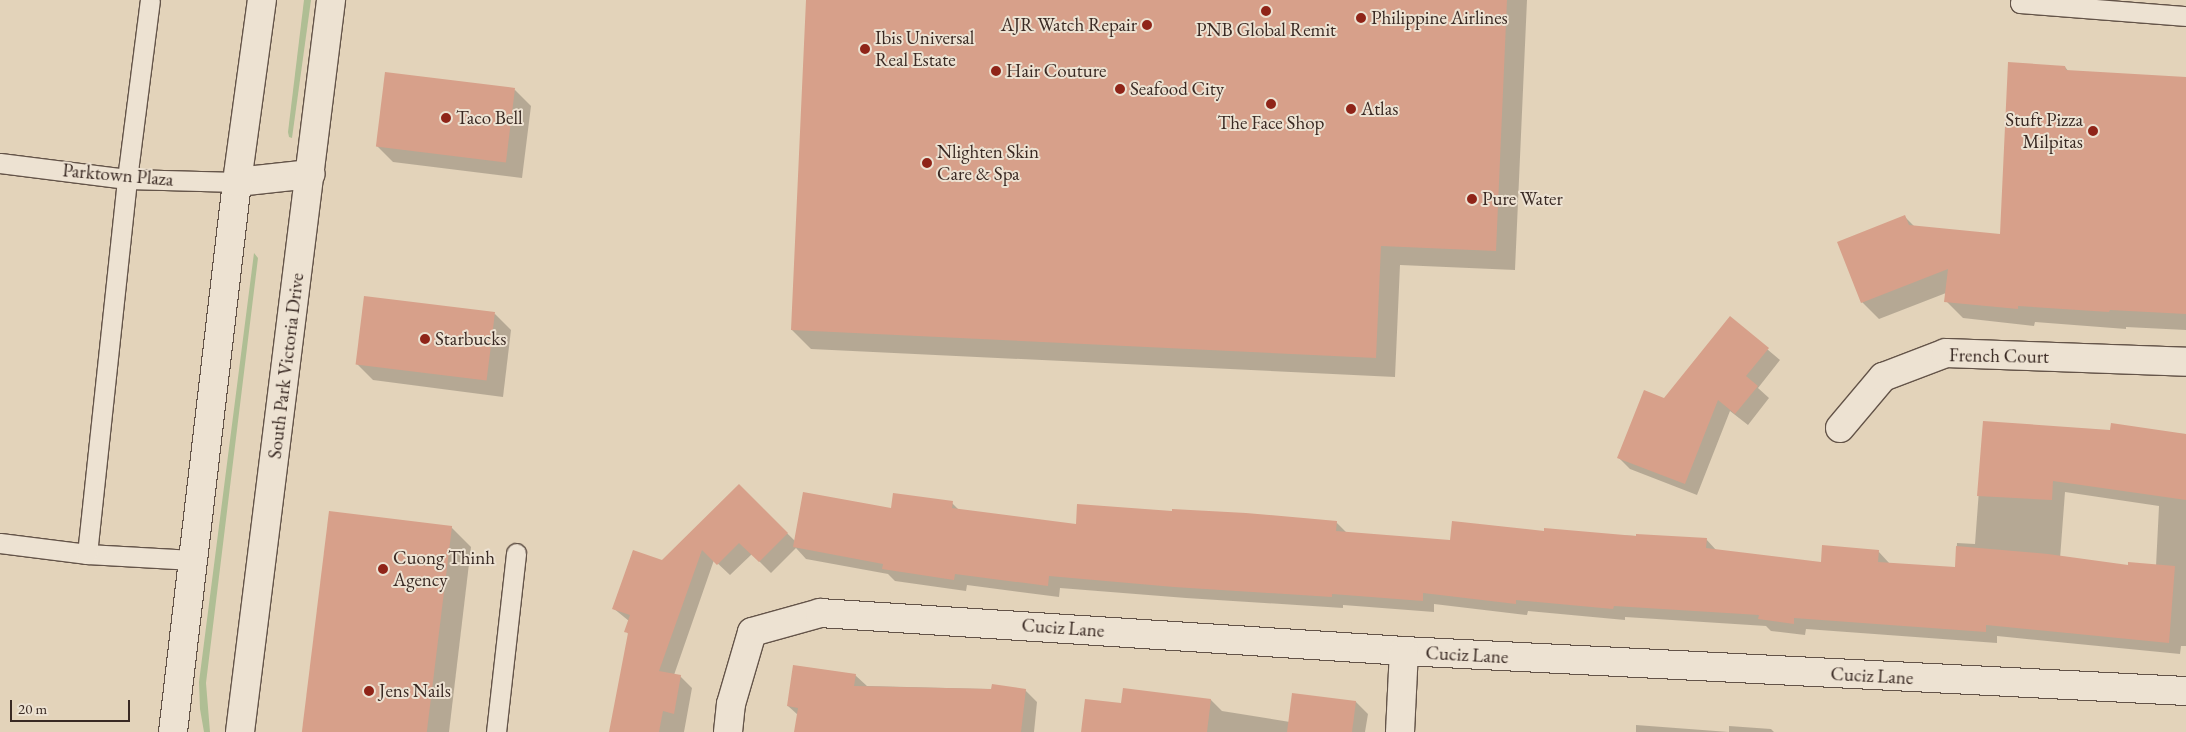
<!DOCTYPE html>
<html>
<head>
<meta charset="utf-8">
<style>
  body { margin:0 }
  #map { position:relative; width:2186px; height:732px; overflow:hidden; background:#e3d3ba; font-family:"EB Garamond",serif }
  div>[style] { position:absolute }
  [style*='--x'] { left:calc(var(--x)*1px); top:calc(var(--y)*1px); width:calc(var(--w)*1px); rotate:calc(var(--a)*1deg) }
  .green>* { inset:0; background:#afbe94 }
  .shadow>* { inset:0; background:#0003 }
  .building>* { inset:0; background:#d7a08a; transform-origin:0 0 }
  .roads { filter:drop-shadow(1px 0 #645449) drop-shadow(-1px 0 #645449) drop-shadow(0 1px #645449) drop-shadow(0 -1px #645449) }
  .lane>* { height:19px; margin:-9.5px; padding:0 9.5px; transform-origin:9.5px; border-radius:9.5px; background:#ede2d2 }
  .street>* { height:28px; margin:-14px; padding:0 14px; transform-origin:14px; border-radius:14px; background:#ede2d2 }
  .secondary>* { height:28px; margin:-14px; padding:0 14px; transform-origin:14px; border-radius:14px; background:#ede2d2 }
  .dots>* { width:14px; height:14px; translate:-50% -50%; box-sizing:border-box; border:2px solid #ede2d2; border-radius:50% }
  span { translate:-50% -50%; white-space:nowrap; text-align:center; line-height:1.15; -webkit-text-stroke:4px #ede2d2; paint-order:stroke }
  .poi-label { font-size:19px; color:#392923 }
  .left { translate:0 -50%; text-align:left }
  .right { translate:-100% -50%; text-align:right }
  .street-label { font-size:19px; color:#392923 }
  .scale { position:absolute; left:10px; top:700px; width:120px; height:22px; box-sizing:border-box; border:2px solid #392923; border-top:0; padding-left:6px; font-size:15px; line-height:18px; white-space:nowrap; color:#392923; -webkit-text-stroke:4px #ede2d2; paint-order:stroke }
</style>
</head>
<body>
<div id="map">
  <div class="green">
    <div style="clip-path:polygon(304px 0,311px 0,292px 138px,289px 137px,288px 132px)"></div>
    <div style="clip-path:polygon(254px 253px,258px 258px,206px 683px,210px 732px,204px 732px,200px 709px,199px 682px)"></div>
  </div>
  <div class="shadow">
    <div style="clip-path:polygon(807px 0,1527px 0,1515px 270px,1400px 265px,1395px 377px,811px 349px,792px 330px)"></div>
    <div style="clip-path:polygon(2065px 67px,2069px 72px,2186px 78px,2186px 330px,2126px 327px,2126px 329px,2035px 322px,2034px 326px,1963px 318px,1946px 301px,1946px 293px,1879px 319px,1862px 302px,1905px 217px,1915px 227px,2001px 235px)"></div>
    <div style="clip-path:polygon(515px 90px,531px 106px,522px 178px,393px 162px,377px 146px)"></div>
    <div style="clip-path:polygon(495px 314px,511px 330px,503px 397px,373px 380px,357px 364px)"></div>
    <div style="clip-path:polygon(1730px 318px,1780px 360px,1758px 388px,1769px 398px,1748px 425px,1730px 411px,1697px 495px,1630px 469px,1619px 458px)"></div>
    <div style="clip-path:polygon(evenodd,1984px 422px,2111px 432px,2186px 434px,2186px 646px,2181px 646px,2180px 654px,1997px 636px,1997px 643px,1806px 629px,1805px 635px,1771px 631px,1766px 626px,1625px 617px,1625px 620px,1528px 611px,1527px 615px,1434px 604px,1434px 612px,1343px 605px,1343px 608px,1186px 598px,1060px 588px,1059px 597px,967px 585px,966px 591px,895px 581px,888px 574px,806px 559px,796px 548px,771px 573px,752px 554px,730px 575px,714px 560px,674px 675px,680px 676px,692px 688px,684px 732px,611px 732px,629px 635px,626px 631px,629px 621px,613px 608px,739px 486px,796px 542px,892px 509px,952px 503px,959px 510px,1077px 525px,1336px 522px,1348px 534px,1451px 542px,1545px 532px,1706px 539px,1717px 551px,1822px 563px,1878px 551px,1890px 564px,1956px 568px,1957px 543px,1975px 544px,1984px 422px,2065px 492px,2159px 506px,2156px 566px,2129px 567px,2060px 559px,2065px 492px)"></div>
    <div style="clip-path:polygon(451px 527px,471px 547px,449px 732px,304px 732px)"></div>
    <div style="clip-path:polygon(855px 675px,867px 686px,1025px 690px,1037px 702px,1034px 732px,795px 732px,798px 715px,788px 706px)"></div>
    <div style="clip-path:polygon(1124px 689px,1211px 700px,1222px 711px,1290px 722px,1356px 702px,1368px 714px,1365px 732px,1082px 732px,1122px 705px)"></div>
    <div style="clip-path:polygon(1636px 725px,1729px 732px,1729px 726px,1771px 729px,1774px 732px,1636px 732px)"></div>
  </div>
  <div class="building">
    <div style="clip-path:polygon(806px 0,1507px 0,1496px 251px,1381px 246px,1376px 358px,791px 330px)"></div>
    <div style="clip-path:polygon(2008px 62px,2065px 66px,2066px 70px,2186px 77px,2186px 314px,2110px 310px,2109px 312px,2018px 306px,2018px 309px,1944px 302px,1948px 269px,1861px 303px,1837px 242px,1905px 215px,1909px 225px,2000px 234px)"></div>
    <div style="left:385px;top:72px;width:131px;height:75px;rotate:7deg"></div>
    <div style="left:364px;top:296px;width:132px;height:69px;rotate:7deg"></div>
    <div style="clip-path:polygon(1730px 316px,1769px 348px,1746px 376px,1758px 386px,1735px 414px,1718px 400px,1685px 484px,1617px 458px,1644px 390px,1664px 398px)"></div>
    <div style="clip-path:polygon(1983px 421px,2110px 430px,2111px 423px,2186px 434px,2186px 500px,2053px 481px,2052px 500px,1977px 496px)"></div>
    <div style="clip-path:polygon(739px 484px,788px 533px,759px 562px,739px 543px,717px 565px,702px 550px,659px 671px,681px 675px,674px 714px,663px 711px,659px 732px,609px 732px,628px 633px,624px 632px,630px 615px,612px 609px,633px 550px,662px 560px)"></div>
    <div style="clip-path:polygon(803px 492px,891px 508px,893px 493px,953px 501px,952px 508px,1076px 524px,1077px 504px,1172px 511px,1172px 509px,1246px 513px,1337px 521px,1336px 531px,1450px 540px,1452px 521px,1544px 531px,1544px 528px,1636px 536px,1636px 534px,1707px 538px,1706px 548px,1821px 562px,1822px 545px,1879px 550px,1878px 562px,1955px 567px,1956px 546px,2048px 554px,2128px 565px,2128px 562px,2175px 566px,2169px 643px,1986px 625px,1986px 632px,1794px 618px,1794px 624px,1758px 619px,1759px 615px,1614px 606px,1613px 609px,1516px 600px,1516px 604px,1423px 593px,1423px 601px,1332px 594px,1332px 597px,1174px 587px,1049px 576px,1048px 586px,955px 574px,954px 580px,882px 569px,883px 564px,793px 547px)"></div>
    <div style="left:329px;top:511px;width:124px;height:223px;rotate:7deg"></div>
    <div style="clip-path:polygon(793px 665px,856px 674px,854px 686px,991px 689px,992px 684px,1026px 689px,1021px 732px,794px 732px,798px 708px,787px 706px)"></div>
    <div style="clip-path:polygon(1123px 688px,1211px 699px,1207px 732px,1081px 732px,1085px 699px,1121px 703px)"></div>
    <div style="clip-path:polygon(1292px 693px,1356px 701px,1352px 732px,1287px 732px)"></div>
  </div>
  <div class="roads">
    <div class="lane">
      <div style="--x:2021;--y:0;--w:3;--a:108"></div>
      <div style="--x:2020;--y:3;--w:167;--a:4.5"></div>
      <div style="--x:0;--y:163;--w:128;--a:7.2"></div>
      <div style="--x:127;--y:179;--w:110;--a:1.6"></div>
      <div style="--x:0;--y:543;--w:88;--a:7.2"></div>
      <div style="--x:87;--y:554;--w:106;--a:3.2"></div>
      <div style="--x:87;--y:554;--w:377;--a:-83.9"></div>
      <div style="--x:127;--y:179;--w:180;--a:-82.7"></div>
      <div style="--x:496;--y:732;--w:180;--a:-83.6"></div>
    </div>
    <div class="street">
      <div style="--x:1840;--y:428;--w:67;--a:-49.9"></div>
      <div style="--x:1883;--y:377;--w:67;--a:-20.9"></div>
      <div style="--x:1946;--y:353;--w:240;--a:2.1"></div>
      <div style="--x:728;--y:732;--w:28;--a:-84"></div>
      <div style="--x:731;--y:704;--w:75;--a:-73.7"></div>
      <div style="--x:752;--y:632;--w:71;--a:-15.6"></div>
      <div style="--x:820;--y:613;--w:585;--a:3.72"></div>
      <div style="--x:1404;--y:651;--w:783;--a:2.93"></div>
      <div style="--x:1400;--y:732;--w:81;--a:-87.2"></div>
    </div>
    <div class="secondary">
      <div style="--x:237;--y:182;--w:74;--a:-6.2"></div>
      <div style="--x:173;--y:732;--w:554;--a:-83.36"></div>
      <div style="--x:237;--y:182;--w:184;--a:-82.2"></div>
      <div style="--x:240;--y:732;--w:738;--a:-82.91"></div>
    </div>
  </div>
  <div class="dots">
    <div style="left:1266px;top:11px;background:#8f2418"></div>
    <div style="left:1361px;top:18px;background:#8f2418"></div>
    <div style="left:1147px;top:25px;background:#8f2418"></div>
    <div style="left:865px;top:49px;background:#8f2418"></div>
    <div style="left:996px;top:71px;background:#8f2418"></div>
    <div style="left:1120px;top:89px;background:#8f2418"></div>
    <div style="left:1271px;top:104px;background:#8f2418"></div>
    <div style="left:1351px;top:109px;background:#8f2418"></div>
    <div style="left:446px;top:118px;background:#8f2418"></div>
    <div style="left:2093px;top:131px;background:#8f2418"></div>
    <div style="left:927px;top:163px;background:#8f2418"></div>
    <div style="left:1472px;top:199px;background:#8f2418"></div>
    <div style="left:425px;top:339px;background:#8f2418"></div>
    <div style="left:383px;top:569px;background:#8f2418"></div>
    <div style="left:369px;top:691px;background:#8f2418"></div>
  </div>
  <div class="poi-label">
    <span class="left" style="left:1371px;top:18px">Philippine Airlines</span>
    <span class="right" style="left:1137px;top:25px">AJR Watch Repair</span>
    <span style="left:1266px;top:30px">PNB Global Remit</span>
    <span class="left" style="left:875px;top:49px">Ibis Universal<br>Real Estate</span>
    <span class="left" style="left:1006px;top:71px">Hair Couture</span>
    <span class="left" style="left:1130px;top:89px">Seafood City</span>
    <span class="left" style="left:1361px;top:109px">Atlas</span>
    <span class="left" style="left:456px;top:118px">Taco Bell</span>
    <span class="right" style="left:2083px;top:131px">Stuft Pizza<br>Milpitas</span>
    <span style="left:1271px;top:123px">The Face Shop</span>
    <span class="left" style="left:937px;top:163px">Nlighten Skin<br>Care &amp; Spa</span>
    <span class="left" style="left:1482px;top:199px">Pure Water</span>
    <span class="left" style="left:435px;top:339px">Starbucks</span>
    <span class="left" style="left:393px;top:569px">Cuong Thinh<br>Agency</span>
    <span class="left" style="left:379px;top:691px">Jens Nails</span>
  </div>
  <div class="street-label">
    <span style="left:118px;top:175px;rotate:5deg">Parktown Plaza</span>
    <span style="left:1999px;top:356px;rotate:1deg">French Court</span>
    <span style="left:286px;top:366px;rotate:-83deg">South Park Victoria Drive</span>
    <span style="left:1063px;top:628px;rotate:4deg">Cuciz Lane</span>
    <span style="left:1467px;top:655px;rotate:3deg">Cuciz Lane</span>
    <span style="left:1872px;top:676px;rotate:3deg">Cuciz Lane</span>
  </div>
  <div class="scale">20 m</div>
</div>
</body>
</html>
